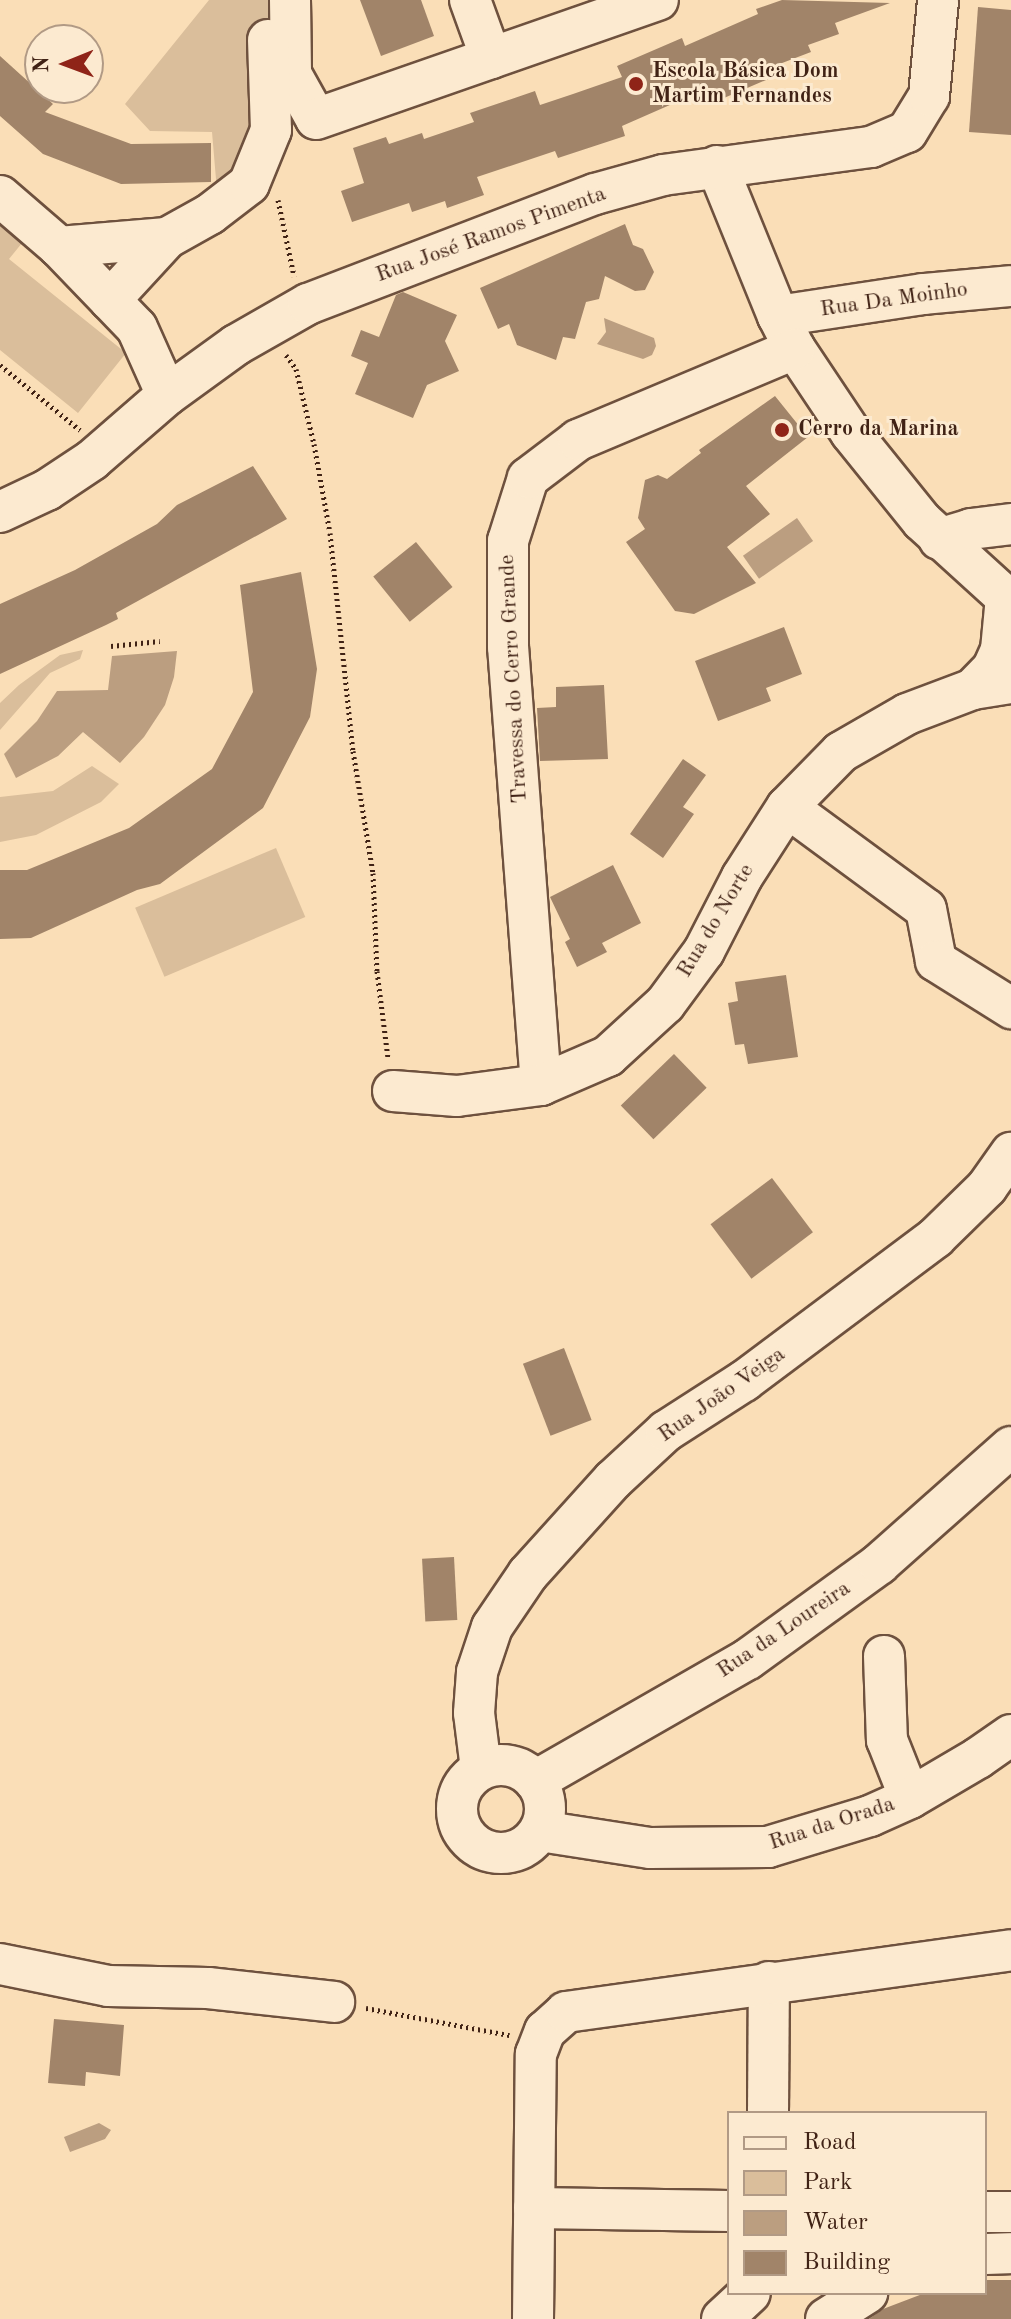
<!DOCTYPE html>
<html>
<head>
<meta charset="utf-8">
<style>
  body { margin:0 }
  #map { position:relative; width:1011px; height:2319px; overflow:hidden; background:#fadeb7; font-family:"Old Standard TT",serif }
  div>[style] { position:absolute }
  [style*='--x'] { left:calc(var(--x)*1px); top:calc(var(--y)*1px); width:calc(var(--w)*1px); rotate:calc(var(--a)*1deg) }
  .green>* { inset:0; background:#dabe9b; transform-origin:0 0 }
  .water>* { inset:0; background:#bb9e80; transform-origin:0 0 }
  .building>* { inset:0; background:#a18469; transform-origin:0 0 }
  .path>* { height:5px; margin-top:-2.5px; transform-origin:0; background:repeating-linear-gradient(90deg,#402215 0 2px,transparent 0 6px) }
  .roads { filter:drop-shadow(2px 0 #6e513e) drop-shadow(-2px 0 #6e513e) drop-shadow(0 2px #6e513e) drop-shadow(0 -2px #6e513e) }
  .minor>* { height:40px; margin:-20px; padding:0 20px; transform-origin:20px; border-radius:20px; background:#fcead0 }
  .minor>.ring { margin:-20px; padding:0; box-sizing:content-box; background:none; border:40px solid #fcead0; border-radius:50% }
  .dots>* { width:22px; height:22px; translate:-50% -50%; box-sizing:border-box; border:4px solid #fcead0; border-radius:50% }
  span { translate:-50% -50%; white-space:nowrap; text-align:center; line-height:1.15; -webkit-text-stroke:6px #fcead0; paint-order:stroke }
  .poi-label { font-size:22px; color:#402215; font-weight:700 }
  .left { translate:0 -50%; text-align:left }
  .street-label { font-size:22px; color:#402215 }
  .legend { position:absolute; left:727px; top:2111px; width:260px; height:184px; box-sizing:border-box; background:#fcead0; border:2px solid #b19a85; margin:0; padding:10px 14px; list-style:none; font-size:24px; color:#402215 }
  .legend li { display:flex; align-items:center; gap:16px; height:40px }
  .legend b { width:40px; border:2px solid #b19a85 }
  .north { position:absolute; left:24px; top:24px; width:80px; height:80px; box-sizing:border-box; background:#fcead0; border:2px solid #b19a85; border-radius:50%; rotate:269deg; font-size:22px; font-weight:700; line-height:32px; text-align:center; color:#402215 }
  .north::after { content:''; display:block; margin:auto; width:28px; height:36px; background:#8f2418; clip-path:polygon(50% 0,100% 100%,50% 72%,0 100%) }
</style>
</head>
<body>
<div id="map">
  <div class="green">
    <div style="clip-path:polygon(209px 0,281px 0,280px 111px,264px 200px,217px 191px,212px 132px,150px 131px,125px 104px)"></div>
    <div style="clip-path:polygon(0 225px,22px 243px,9px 259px,126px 353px,78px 413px,0 350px)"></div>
    <div style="clip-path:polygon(83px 650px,80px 659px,50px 673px,0 730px,0 703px,19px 685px,60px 655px)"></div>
    <div style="clip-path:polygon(92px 766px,119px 784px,101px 802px,36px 835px,0 842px,0 797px,53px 791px)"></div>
    <div style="left:276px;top:848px;width:75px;height:153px;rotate:67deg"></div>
  </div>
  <div class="water">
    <div style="clip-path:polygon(604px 318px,654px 338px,656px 346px,652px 355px,643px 359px,597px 344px,606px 332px)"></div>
    <div style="left:797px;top:518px;width:28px;height:66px;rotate:55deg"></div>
    <div style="clip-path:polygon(177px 651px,174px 677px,165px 705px,144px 737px,120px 763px,83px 732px,58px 756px,16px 778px,4px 754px,37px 721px,57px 691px,108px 690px,112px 656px)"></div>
    <div style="clip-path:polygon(99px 2123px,111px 2130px,105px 2139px,70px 2152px,64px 2137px)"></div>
  </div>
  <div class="building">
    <div style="clip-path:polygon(360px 0,421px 0,434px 36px,381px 56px)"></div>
    <div style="clip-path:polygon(782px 0,890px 3px,835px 23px,839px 34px,808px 45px,811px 52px,769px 68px,773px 77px,710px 104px,704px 90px,622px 126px,625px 136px,558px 158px,555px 151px,477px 177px,484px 195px,447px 208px,445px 201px,412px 212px,409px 203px,352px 222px,341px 191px,364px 183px,353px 148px,386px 137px,389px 144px,422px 133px,424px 139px,474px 122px,470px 113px,535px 91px,540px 105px,573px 94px,622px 77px,617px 66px,682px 38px,685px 46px,758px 14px,756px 9px)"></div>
    <div style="clip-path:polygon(978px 7px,1011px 10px,1011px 135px,969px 132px)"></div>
    <div style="clip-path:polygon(0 56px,53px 104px,45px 112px,131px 144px,211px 143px,211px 182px,121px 184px,43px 154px,0 116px)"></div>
    <div style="clip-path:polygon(625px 224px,633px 245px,643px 249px,654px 272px,645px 290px,635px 291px,605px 276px,599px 299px,586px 302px,575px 339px,563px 337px,556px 360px,517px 345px,509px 324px,498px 329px,480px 288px)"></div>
    <div style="clip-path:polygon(403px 292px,457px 315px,445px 341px,459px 371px,427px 385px,413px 418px,355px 394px,368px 363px,351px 356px,361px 330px,379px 337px,396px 295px)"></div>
    <div style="clip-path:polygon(775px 396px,808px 437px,746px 486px,770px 514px,727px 547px,756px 583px,694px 614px,675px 611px,626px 542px,645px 529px,638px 518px,645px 480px,658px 475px,667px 479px,701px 453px,699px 450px)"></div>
    <div style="clip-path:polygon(253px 466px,287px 519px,116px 613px,118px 619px,106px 625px,0 674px,0 604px,75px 570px,157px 524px,177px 505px)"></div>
    <div style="left:416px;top:542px;width:58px;height:55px;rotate:51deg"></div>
    <div style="clip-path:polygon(301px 572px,317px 669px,310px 717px,263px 808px,160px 884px,137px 890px,31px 938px,0 939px,0 870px,27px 870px,129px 828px,212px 769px,253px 692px,240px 585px)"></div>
    <div style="clip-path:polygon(784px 627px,802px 674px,766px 688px,771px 701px,718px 721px,695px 661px)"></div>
    <div style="clip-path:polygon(604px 685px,608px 759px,540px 761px,537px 708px,556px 707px,556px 687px)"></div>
    <div style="clip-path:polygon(683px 759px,706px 775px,683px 807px,694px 814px,663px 858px,630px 834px)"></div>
    <div style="clip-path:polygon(613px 865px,641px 923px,602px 943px,607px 952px,577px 967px,565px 942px,570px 939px,550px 897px)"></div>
    <div style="clip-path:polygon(786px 975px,798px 1057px,748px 1064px,744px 1044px,735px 1045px,728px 1003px,738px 1001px,735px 982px)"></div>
    <div style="left:674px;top:1054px;width:47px;height:74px;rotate:46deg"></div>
    <div style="left:772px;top:1178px;width:68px;height:77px;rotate:53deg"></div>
    <div style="left:564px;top:1348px;width:77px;height:44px;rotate:69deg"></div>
    <div style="left:454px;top:1557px;width:63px;height:32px;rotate:87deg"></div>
    <div style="clip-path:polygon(54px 2019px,124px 2025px,120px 2076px,86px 2072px,85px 2086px,48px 2083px)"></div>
    <div style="clip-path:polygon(985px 2280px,1011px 2280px,1011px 2319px,869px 2319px,883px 2309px,925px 2293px,985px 2293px)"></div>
  </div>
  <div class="path">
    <div style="--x:278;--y:200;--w:78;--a:78.1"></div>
    <div style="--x:286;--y:355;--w:17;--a:54"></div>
    <div style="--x:296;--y:369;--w:77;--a:76.5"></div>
    <div style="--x:314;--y:444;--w:90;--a:79.8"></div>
    <div style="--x:330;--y:533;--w:219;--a:84"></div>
    <div style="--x:353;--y:751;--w:124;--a:80.7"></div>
    <div style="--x:373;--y:873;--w:98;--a:87.7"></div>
    <div style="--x:377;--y:971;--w:88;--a:82.8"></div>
    <div style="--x:0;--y:365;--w:103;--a:39.1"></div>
    <div style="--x:111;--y:646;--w:49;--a:-5.8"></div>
    <div style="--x:366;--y:2008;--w:146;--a:10.7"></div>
  </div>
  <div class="roads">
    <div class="minor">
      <div style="--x:290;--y:0;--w:74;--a:89.2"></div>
      <div style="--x:291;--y:74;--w:51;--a:60.9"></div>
      <div style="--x:316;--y:119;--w:362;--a:-19.2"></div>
      <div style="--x:470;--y:0;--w:62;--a:70.1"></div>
      <div style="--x:717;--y:166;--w:162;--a:67.9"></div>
      <div style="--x:778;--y:316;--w:37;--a:63"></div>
      <div style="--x:795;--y:349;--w:101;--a:56.3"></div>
      <div style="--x:851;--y:433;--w:113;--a:51.1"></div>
      <div style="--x:922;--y:521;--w:120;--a:42.3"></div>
      <div style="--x:0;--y:196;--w:78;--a:40.8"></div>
      <div style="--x:59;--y:247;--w:112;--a:46.1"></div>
      <div style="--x:137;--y:328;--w:73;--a:65.9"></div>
      <div style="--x:59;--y:247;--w:108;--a:-4.8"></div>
      <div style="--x:167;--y:238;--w:49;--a:-29.2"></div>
      <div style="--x:210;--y:214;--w:49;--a:-37.6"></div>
      <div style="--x:249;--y:184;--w:58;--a:-67.8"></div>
      <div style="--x:271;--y:130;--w:90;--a:-91.9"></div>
      <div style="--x:110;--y:300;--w:84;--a:-47.4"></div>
      <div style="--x:778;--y:316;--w:147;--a:-8.6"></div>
      <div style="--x:923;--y:294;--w:88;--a:-5.2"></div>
      <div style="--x:0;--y:512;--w:52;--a:-25.1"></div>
      <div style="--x:47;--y:490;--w:54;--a:-33.7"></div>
      <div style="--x:92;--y:460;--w:99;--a:-40.9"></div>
      <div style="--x:167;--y:395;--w:85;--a:-35.9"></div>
      <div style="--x:236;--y:345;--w:83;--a:-29.7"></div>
      <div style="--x:308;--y:304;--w:307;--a:-21"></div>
      <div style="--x:595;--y:194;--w:71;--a:-15.6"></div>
      <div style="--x:663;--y:175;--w:210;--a:-7.7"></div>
      <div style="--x:871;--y:147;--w:39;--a:-23"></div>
      <div style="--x:907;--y:132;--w:42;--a:-58.6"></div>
      <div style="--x:929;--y:96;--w:96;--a:-84.6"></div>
      <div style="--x:939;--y:539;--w:34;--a:-17"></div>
      <div style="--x:971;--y:529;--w:40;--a:-7.1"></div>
      <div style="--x:973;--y:689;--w:29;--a:-46"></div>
      <div style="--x:993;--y:668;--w:20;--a:-66"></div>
      <div style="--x:1001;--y:650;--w:53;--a:-84.6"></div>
      <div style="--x:787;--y:807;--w:172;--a:36.3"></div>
      <div style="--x:926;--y:909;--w:53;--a:79.1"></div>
      <div style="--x:936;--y:961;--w:89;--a:32.1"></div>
      <div style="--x:541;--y:1085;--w:439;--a:-94.3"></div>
      <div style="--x:508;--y:647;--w:106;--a:-90"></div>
      <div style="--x:508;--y:541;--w:66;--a:-72.4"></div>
      <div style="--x:528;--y:478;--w:63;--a:-37.2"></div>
      <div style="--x:578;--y:440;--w:235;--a:-22.8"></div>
      <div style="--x:393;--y:1091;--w:64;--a:4.5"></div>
      <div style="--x:457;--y:1096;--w:85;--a:-7.5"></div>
      <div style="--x:541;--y:1085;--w:73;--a:-23.4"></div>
      <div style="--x:608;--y:1056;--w:77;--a:-42.4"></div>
      <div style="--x:665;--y:1004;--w:66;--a:-53.7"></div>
      <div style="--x:704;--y:951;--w:83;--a:-62.8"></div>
      <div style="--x:742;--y:877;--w:83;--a:-57.3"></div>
      <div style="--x:787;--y:807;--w:77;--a:-45.5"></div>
      <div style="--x:841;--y:752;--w:76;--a:-29.9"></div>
      <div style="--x:907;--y:714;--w:71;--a:-20.7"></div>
      <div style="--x:973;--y:689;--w:38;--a:-9"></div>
      <div style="--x:884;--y:1656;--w:84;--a:88"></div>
      <div style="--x:887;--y:1740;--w:62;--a:68.4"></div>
      <div class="ring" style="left:457px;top:1765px;width:48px;height:48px"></div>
      <div style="--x:481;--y:1769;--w:56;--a:-97.1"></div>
      <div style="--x:474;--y:1713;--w:41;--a:-85.8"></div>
      <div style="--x:477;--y:1672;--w:47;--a:-71.6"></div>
      <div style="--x:492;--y:1627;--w:64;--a:-55.8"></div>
      <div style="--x:528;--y:1574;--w:127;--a:-47.9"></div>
      <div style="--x:613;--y:1480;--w:72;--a:-42.8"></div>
      <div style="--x:666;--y:1431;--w:93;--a:-32.7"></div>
      <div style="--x:744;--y:1381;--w:239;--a:-36.8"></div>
      <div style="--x:935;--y:1238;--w:73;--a:-44.4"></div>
      <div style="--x:987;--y:1187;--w:42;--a:-54.8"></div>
      <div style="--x:535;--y:1781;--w:245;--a:-29.8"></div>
      <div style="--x:748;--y:1659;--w:162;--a:-35.9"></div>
      <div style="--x:879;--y:1564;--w:176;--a:-41.6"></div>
      <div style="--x:540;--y:1831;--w:111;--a:8.8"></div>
      <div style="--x:650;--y:1848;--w:118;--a:-0.5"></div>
      <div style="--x:768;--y:1847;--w:107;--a:-16.9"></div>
      <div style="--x:870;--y:1816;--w:44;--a:-24.2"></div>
      <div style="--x:910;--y:1798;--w:79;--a:-30.5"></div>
      <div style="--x:978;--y:1758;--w:40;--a:-34.9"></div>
      <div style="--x:0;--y:1964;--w:110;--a:11.5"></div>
      <div style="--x:108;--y:1986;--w:100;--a:1.1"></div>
      <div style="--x:208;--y:1988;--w:127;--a:6.3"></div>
      <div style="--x:768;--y:2113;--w:131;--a:-89.6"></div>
      <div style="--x:534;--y:2208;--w:195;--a:0.9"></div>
      <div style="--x:985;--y:2212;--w:26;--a:0"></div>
      <div style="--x:985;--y:2254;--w:26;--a:-2"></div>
      <div style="--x:533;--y:2319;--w:265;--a:-89.4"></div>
      <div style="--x:536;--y:2054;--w:25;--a:-69"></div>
      <div style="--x:545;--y:2031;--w:28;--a:-42"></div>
      <div style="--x:566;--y:2012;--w:449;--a:-7.9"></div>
      <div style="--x:722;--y:2319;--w:38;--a:-43"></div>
      <div style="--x:826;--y:2319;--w:49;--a:-32.4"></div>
    </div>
  </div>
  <div class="dots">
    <div style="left:636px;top:84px;background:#8f2418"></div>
    <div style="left:782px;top:430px;background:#8f2418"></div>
  </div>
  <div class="poi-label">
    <span class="left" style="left:652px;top:84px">Escola Básica Dom<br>Martim Fernandes</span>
    <span class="left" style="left:798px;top:430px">Cerro da Marina</span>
  </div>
  <div class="street-label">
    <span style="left:491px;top:235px;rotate:-20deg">Rua José Ramos Pimenta</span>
    <span style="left:894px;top:300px;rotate:-8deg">Rua Da Moinho</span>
    <span style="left:514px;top:679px;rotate:-93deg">Travessa do Cerro Grande</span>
    <span style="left:716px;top:921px;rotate:-59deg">Rua do Norte</span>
    <span style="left:722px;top:1395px;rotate:-35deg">Rua João Veiga</span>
    <span style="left:784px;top:1630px;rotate:-34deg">Rua da Loureira</span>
    <span style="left:832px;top:1824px;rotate:-18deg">Rua da Orada</span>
  </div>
  <ul class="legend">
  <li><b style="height:10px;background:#fcead0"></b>Road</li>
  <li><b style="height:22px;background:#dabe9b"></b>Park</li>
  <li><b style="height:22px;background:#bb9e80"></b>Water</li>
  <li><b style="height:22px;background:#a18469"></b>Building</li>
  </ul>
  <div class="north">N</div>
</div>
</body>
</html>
